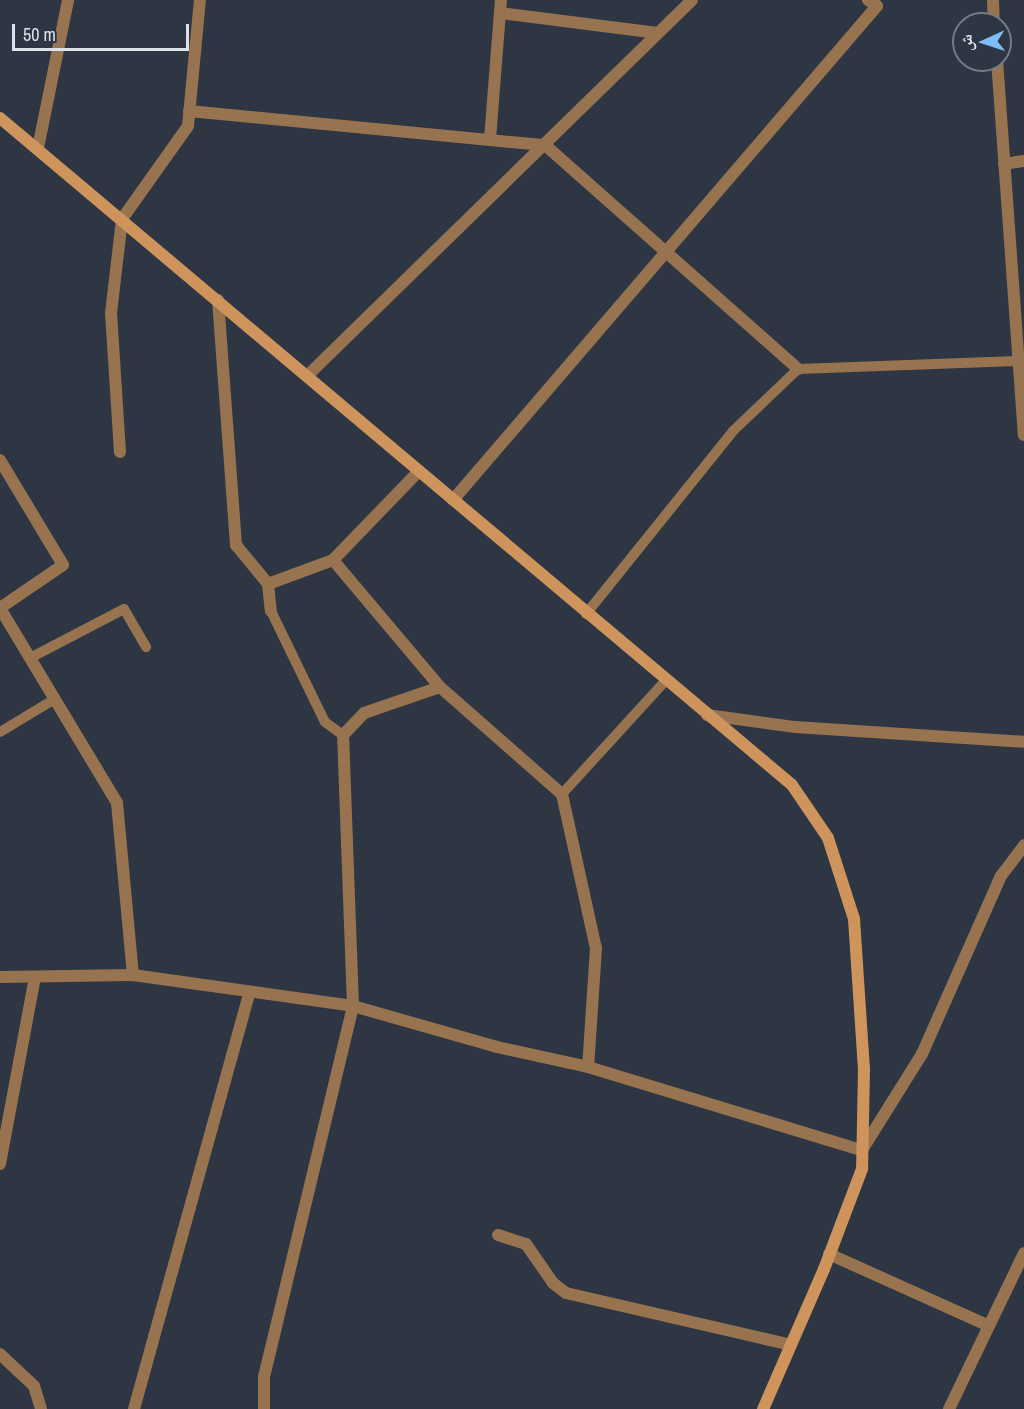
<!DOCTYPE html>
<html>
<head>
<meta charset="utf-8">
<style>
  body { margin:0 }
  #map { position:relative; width:1024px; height:1409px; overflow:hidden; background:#2d3642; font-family:"Archivo Narrow","Noto Naskh Arabic",sans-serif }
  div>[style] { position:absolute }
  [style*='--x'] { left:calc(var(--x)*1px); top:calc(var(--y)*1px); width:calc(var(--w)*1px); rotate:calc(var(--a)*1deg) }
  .lane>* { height:10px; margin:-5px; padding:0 5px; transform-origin:5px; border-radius:5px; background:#977350 }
  .street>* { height:12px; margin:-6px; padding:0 6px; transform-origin:6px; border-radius:6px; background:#977350 }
  .secondary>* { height:12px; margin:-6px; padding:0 6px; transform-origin:6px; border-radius:6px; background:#ce945c }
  span { translate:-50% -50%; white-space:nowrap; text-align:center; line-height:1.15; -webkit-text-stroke:4.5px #2d3642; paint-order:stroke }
  .north { position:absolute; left:952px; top:12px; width:60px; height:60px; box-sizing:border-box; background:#2d3642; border:2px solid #737b85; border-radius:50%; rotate:267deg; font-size:16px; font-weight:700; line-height:24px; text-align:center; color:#dde2ea }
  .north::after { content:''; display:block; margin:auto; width:21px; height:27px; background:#7dbef9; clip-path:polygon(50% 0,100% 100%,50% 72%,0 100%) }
  .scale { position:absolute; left:12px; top:24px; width:177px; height:27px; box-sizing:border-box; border:3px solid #dde2ea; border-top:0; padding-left:8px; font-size:18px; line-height:21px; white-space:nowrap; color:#dde2ea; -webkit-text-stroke:4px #2d3642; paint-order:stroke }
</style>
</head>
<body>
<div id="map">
  <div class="lane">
    <div style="--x:271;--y:611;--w:123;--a:64.1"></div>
    <div style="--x:325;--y:722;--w:22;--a:36"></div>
    <div style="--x:586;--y:614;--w:235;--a:-51.2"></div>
    <div style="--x:733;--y:431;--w:90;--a:-43.6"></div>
    <div style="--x:798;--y:369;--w:219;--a:-2.1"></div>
    <div style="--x:30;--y:658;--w:106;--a:-27.5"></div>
    <div style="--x:124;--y:609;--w:44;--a:59.9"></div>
    <div style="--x:0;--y:732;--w:64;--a:-31"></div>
    <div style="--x:562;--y:794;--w:154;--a:-47.6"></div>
  </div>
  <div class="street">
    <div style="--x:993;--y:0;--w:24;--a:88"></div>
    <div style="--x:500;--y:13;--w:159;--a:7.2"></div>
    <div style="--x:997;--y:60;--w:376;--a:85.9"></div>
    <div style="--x:189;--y:111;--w:358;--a:5.5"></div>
    <div style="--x:545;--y:145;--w:338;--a:41.5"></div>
    <div style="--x:490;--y:139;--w:139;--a:-85.5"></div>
    <div style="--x:38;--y:148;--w:151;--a:-78.5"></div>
    <div style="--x:1004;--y:164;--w:20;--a:-9"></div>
    <div style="--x:218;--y:300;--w:246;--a:85.8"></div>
    <div style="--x:236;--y:545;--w:50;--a:50.6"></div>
    <div style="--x:268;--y:584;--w:27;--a:84"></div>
    <div style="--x:307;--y:376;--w:538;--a:-44.32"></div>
    <div style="--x:120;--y:452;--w:139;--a:-93.7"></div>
    <div style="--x:111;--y:313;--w:95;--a:-83.3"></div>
    <div style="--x:122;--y:219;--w:114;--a:-54.6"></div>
    <div style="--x:188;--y:126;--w:127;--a:-84.6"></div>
    <div style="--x:0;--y:460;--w:122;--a:59"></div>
    <div style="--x:63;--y:565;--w:76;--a:145.7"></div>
    <div style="--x:0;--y:608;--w:227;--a:59"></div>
    <div style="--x:117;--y:803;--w:173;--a:84.7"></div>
    <div style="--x:453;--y:500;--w:651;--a:-49.36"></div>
    <div style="--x:877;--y:6;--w:11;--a:-146"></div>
    <div style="--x:333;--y:560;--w:166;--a:49.9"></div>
    <div style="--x:268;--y:584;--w:69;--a:-20.3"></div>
    <div style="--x:333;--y:560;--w:124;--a:-46"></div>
    <div style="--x:707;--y:715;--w:89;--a:7.8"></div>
    <div style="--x:795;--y:727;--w:229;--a:3.7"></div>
    <div style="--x:0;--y:977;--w:133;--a:-0.9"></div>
    <div style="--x:133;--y:975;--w:222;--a:8"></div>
    <div style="--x:353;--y:1006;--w:150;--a:15.9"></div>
    <div style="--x:497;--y:1047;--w:93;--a:12.4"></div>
    <div style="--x:588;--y:1067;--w:286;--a:16.9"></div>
    <div style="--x:862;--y:1150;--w:113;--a:-58"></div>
    <div style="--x:922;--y:1054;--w:195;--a:-66.1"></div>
    <div style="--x:1001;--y:876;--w:39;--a:-53"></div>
    <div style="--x:0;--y:1164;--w:190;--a:-79.4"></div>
    <div style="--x:498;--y:1235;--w:29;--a:18"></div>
    <div style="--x:526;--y:1244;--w:47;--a:55.3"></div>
    <div style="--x:553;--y:1283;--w:16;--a:38"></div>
    <div style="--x:566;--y:1293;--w:231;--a:13"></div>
    <div style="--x:829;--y:1254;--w:175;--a:24.2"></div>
    <div style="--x:0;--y:1354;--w:47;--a:43.3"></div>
    <div style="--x:34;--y:1386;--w:24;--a:73"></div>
    <div style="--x:134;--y:1409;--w:433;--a:-74.5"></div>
    <div style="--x:264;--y:1409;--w:32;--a:-90"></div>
    <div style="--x:264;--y:1377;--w:382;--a:-76.5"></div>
    <div style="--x:353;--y:1006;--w:271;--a:-92.1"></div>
    <div style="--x:343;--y:735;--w:30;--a:-46"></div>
    <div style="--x:364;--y:713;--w:80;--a:-18.9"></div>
    <div style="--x:440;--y:687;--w:162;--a:41.3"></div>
    <div style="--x:562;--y:794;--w:158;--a:77.6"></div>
    <div style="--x:596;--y:948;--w:119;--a:93.8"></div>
    <div style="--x:949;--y:1409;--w:173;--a:-64.3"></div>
  </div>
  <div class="secondary">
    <div style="--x:0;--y:118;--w:1035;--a:40.1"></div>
    <div style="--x:792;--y:785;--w:64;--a:55.8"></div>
    <div style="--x:828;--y:838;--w:85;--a:72.2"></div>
    <div style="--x:854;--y:919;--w:150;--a:86.2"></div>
    <div style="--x:864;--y:1069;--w:100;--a:91.1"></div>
    <div style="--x:862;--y:1169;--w:107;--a:110.8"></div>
    <div style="--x:824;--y:1269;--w:153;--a:113.5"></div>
  </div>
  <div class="north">ش</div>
  <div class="scale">50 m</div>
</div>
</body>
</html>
